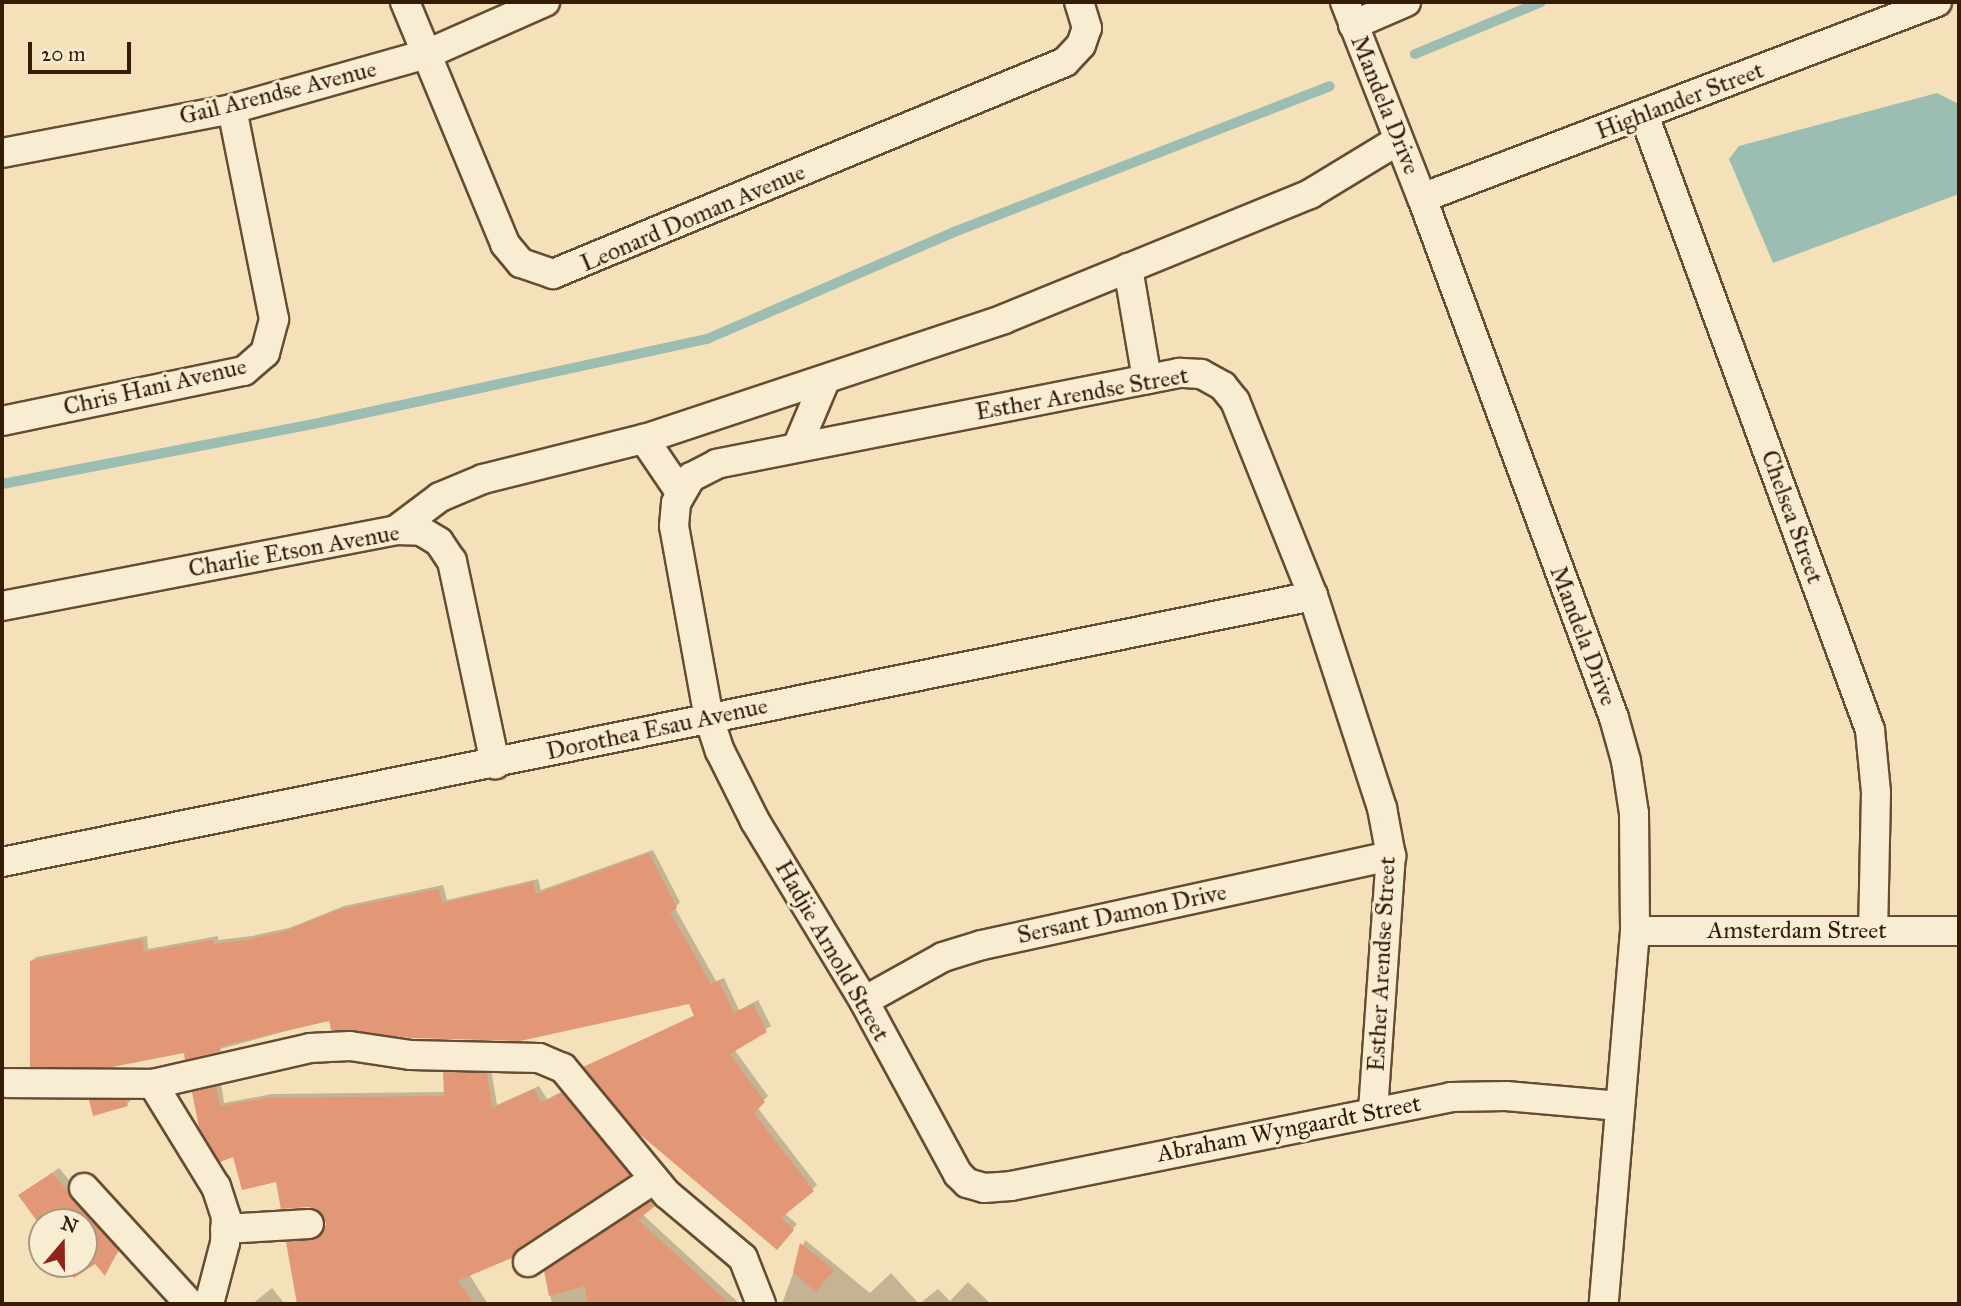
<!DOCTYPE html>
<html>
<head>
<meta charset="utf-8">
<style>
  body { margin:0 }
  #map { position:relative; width:1961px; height:1306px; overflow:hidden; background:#f5e1b9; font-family:"IM FELL Great Primer",serif }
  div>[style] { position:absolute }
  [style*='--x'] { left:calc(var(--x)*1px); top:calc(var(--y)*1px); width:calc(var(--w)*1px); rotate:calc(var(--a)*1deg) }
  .water>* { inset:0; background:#9cbdb2 }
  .shadow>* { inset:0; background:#0003 }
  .stream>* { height:10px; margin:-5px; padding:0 5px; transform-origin:5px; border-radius:5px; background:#9cbdb2 }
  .building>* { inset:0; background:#e29776 }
  .roads { filter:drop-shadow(2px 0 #664c32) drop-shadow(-2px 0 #664c32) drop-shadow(0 2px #664c32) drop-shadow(0 -2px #664c32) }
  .minor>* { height:28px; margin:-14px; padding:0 14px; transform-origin:14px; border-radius:14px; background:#f8ecd2 }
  span { translate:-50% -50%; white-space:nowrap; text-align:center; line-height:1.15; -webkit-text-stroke:6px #f8ecd2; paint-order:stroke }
  .street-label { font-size:24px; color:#361b05 }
  .frame { position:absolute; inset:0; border:4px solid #361b05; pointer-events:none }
  .north { position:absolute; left:28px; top:1208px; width:70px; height:70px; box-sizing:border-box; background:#f8ecd2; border:2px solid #aa9880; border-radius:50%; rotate:20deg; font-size:19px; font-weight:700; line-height:28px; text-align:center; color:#361b05 }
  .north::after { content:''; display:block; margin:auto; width:24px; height:32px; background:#8f2418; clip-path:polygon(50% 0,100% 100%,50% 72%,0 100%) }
  .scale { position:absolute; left:28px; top:42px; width:103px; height:32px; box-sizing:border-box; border:4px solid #361b05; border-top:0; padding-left:9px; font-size:21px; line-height:24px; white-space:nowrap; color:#361b05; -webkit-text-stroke:5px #f8ecd2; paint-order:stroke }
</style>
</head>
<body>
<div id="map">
  <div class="water">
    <div style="clip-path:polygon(1937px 93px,1959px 104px,1959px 194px,1773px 263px,1729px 159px,1739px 146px)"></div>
  </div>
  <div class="shadow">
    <div style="clip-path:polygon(653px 850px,680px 902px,675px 908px,716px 981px,724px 978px,739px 1010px,758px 1000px,771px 1026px,734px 1049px,768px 1096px,757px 1107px,817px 1185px,784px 1213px,797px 1224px,781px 1243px,586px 1067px,695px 1015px,691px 1002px,330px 1019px,220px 1049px,31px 961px,36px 957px,147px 936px,148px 949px,218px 936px,218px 940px,252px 936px,289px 928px,344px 906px,443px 885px,447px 900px,538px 879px,541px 890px)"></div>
    <div style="clip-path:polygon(450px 1068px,491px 1069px,497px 1105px,539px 1086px,547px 1099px,567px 1089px,633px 1169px,469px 1274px,488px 1304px,298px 1304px,288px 1243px,322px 1234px,328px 1224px,317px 1207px,282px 1207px,278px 1180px,234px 1155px,194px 1093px,221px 1083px,224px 1103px,272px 1094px,446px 1092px,445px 1073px)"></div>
    <div style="clip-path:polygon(95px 1097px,130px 1097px,131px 1100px,127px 1104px,91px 1101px)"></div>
    <div style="clip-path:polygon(59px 1168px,123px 1244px,105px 1274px,95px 1261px,73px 1277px,61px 1264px,84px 1264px,84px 1222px,42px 1225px,20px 1195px)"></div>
    <div style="clip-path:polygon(657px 1197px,642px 1214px,740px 1304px,552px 1304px,546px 1272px)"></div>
    <div style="clip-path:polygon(805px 1240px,870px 1293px,891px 1273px,919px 1304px,938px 1289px,950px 1301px,968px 1282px,991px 1304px,782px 1304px)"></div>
    <div style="clip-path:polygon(272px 1288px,285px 1304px,252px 1304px)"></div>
  </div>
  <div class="stream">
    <div style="--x:1415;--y:54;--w:136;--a:-22.4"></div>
    <div style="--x:2;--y:484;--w:327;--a:-10.9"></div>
    <div style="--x:323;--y:422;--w:393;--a:-12.2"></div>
    <div style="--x:707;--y:339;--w:269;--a:-23.4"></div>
    <div style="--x:954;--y:232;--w:403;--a:-21.2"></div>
  </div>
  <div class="building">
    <div style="clip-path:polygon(649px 853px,677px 908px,670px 912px,711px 984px,719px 981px,734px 1013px,753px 1004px,767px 1032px,730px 1054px,765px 1102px,754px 1113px,814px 1191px,781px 1218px,794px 1230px,777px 1250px,637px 1132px,583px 1067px,694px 1016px,689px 1004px,520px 1041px,412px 1038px,331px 1030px,329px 1021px,220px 1046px,221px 1051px,185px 1060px,184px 1053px,112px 1067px,30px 1067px,30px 961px,142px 939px,144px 952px,213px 940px,214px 944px,246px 940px,283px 932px,337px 910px,438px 889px,443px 903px,533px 882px,536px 894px)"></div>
    <div style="clip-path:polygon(443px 1072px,487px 1073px,492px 1108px,534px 1089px,541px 1103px,562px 1093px,630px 1175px,519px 1248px,512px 1258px,457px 1281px,475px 1304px,297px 1304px,286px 1242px,319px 1237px,326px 1224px,323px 1215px,309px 1207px,281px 1209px,276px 1182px,242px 1190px,233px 1157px,220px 1162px,199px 1128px,192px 1092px,216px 1087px,220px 1106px,266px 1098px,444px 1096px)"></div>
    <div style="clip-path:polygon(89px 1100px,126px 1100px,128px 1106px,93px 1116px)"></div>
    <div style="clip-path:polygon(52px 1173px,118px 1250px,105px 1276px,95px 1264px,74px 1278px,59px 1264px,84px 1264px,84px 1222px,42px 1222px,42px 1228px,18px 1195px)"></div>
    <div style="clip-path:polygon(651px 1201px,655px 1206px,638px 1220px,730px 1304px,587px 1304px,585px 1286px,549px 1296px,544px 1271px)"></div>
    <div style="clip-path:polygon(800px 1243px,834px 1270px,816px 1292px,793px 1272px)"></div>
  </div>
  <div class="roads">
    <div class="minor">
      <div style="--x:405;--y:2;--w:262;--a:67.5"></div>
      <div style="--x:505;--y:244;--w:25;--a:50"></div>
      <div style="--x:521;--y:263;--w:34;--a:19"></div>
      <div style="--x:553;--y:274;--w:554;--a:-22.49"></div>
      <div style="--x:1065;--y:62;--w:23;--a:-47"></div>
      <div style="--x:1081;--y:45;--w:18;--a:-71"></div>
      <div style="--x:1087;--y:28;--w:27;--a:-107"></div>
      <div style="--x:1345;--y:2;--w:211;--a:68.6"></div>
      <div style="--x:1422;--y:198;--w:554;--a:69.73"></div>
      <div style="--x:1614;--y:718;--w:45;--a:74.4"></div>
      <div style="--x:1626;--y:761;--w:53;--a:81.3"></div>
      <div style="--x:1634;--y:813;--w:118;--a:89.5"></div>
      <div style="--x:1635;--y:931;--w:374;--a:94.8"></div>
      <div style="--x:1353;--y:25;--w:58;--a:-23.5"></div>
      <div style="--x:1644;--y:115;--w:655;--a:69.82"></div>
      <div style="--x:1870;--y:730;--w:62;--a:84.5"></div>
      <div style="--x:1876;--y:792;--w:139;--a:91.2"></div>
      <div style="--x:2;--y:153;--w:234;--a:-10.8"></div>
      <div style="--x:232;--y:109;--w:203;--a:-15.8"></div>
      <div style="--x:427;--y:54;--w:129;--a:-23.8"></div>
      <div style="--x:1422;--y:198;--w:551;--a:-20.84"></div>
      <div style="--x:1128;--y:268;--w:113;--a:80.3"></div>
      <div style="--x:2;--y:421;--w:247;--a:-11.7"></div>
      <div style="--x:244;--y:371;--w:28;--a:-41"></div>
      <div style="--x:265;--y:353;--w:35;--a:-75"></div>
      <div style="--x:274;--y:319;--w:214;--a:-101.3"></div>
      <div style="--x:644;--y:439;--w:64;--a:55.8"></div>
      <div style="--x:797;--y:447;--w:69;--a:-67.1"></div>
      <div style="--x:396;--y:530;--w:55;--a:-36.9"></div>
      <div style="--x:440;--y:497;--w:47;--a:-22.7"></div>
      <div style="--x:483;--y:479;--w:166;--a:-14"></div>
      <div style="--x:644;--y:439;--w:379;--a:-18.4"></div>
      <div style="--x:1004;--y:319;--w:331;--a:-22.2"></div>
      <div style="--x:1310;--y:194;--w:102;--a:-31.3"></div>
      <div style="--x:2;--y:606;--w:401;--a:-10.9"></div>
      <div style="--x:396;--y:530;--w:25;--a:2"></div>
      <div style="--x:421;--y:531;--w:21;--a:31"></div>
      <div style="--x:439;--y:542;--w:23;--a:56"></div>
      <div style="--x:452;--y:561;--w:208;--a:78"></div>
      <div style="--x:2;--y:862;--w:1338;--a:-11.47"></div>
      <div style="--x:1635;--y:931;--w:324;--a:0"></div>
      <div style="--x:864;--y:1001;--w:90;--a:-29.1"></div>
      <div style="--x:943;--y:957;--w:41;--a:-17.1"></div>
      <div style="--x:982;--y:945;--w:419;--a:-12.3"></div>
      <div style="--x:7;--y:1083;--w:146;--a:0.4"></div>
      <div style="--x:1373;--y:1111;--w:256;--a:-86"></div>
      <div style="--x:1391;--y:856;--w:49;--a:-100.6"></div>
      <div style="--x:1382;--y:808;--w:223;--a:-108"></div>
      <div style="--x:1313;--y:596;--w:210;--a:-111.8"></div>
      <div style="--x:1235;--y:401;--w:19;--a:-129"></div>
      <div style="--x:1223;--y:386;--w:25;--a:-151"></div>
      <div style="--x:1201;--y:374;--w:22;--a:-177"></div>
      <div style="--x:1179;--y:373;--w:471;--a:168.9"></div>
      <div style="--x:717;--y:464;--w:29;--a:153"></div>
      <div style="--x:691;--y:477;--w:30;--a:120"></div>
      <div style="--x:676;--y:503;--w:23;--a:95"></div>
      <div style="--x:674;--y:526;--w:195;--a:79.7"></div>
      <div style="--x:709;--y:718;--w:35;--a:72"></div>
      <div style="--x:720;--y:751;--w:78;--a:63.4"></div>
      <div style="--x:755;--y:821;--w:210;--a:58.8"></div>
      <div style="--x:864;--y:1001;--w:197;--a:61.5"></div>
      <div style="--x:958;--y:1174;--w:13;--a:45"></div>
      <div style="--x:967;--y:1183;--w:18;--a:16"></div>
      <div style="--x:984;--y:1188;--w:27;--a:-4"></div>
      <div style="--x:1011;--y:1186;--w:449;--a:-11.4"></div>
      <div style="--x:1451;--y:1097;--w:55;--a:-1"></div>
      <div style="--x:1506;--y:1096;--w:114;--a:5"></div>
      <div style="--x:84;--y:1188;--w:157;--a:47.6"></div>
      <div style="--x:225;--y:1229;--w:84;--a:-3.4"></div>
      <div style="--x:528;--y:1262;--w:149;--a:-33.3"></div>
      <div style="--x:209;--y:1304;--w:63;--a:-75.3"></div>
      <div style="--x:225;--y:1243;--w:26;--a:-88"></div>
      <div style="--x:226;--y:1217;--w:32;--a:-108"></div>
      <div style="--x:216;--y:1187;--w:121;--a:-121.5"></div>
      <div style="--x:153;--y:1084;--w:161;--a:-12.9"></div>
      <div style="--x:310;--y:1048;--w:40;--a:-2.9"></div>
      <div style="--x:350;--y:1046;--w:62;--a:8.4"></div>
      <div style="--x:411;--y:1055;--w:128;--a:1.3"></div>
      <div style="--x:539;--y:1058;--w:26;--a:23"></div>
      <div style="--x:563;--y:1068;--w:163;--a:50.5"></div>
      <div style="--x:667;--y:1194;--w:99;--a:40.1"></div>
      <div style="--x:743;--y:1258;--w:49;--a:68.6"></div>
    </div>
  </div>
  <div class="street-label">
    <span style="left:278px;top:93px;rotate:-14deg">Gail Arendse Avenue</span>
    <span style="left:1680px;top:101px;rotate:-21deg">Highlander Street</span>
    <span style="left:1385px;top:105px;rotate:68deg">Mandela Drive</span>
    <span style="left:693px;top:218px;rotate:-23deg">Leonard Doman Avenue</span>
    <span style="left:155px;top:387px;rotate:-13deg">Chris Hani Avenue</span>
    <span style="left:1082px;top:394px;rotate:-10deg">Esther Arendse Street</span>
    <span style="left:1792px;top:517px;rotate:70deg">Chelsea Street</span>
    <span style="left:294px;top:551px;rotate:-10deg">Charlie Etson Avenue</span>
    <span style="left:1583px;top:636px;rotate:69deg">Mandela Drive</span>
    <span style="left:657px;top:729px;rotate:-12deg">Dorothea Esau Avenue</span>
    <span style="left:1122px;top:914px;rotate:-12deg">Sersant Damon Drive</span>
    <span style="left:1797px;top:931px">Amsterdam Street</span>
    <span style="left:832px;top:951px;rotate:60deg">Hadjie Arnold Street</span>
    <span style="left:1382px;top:964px;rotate:-87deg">Esther Arendse Street</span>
    <span style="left:1289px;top:1129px;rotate:-11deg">Abraham Wyngaardt Street</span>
  </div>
  <div class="frame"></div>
  <div class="north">N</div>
  <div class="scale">20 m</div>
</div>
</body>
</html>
